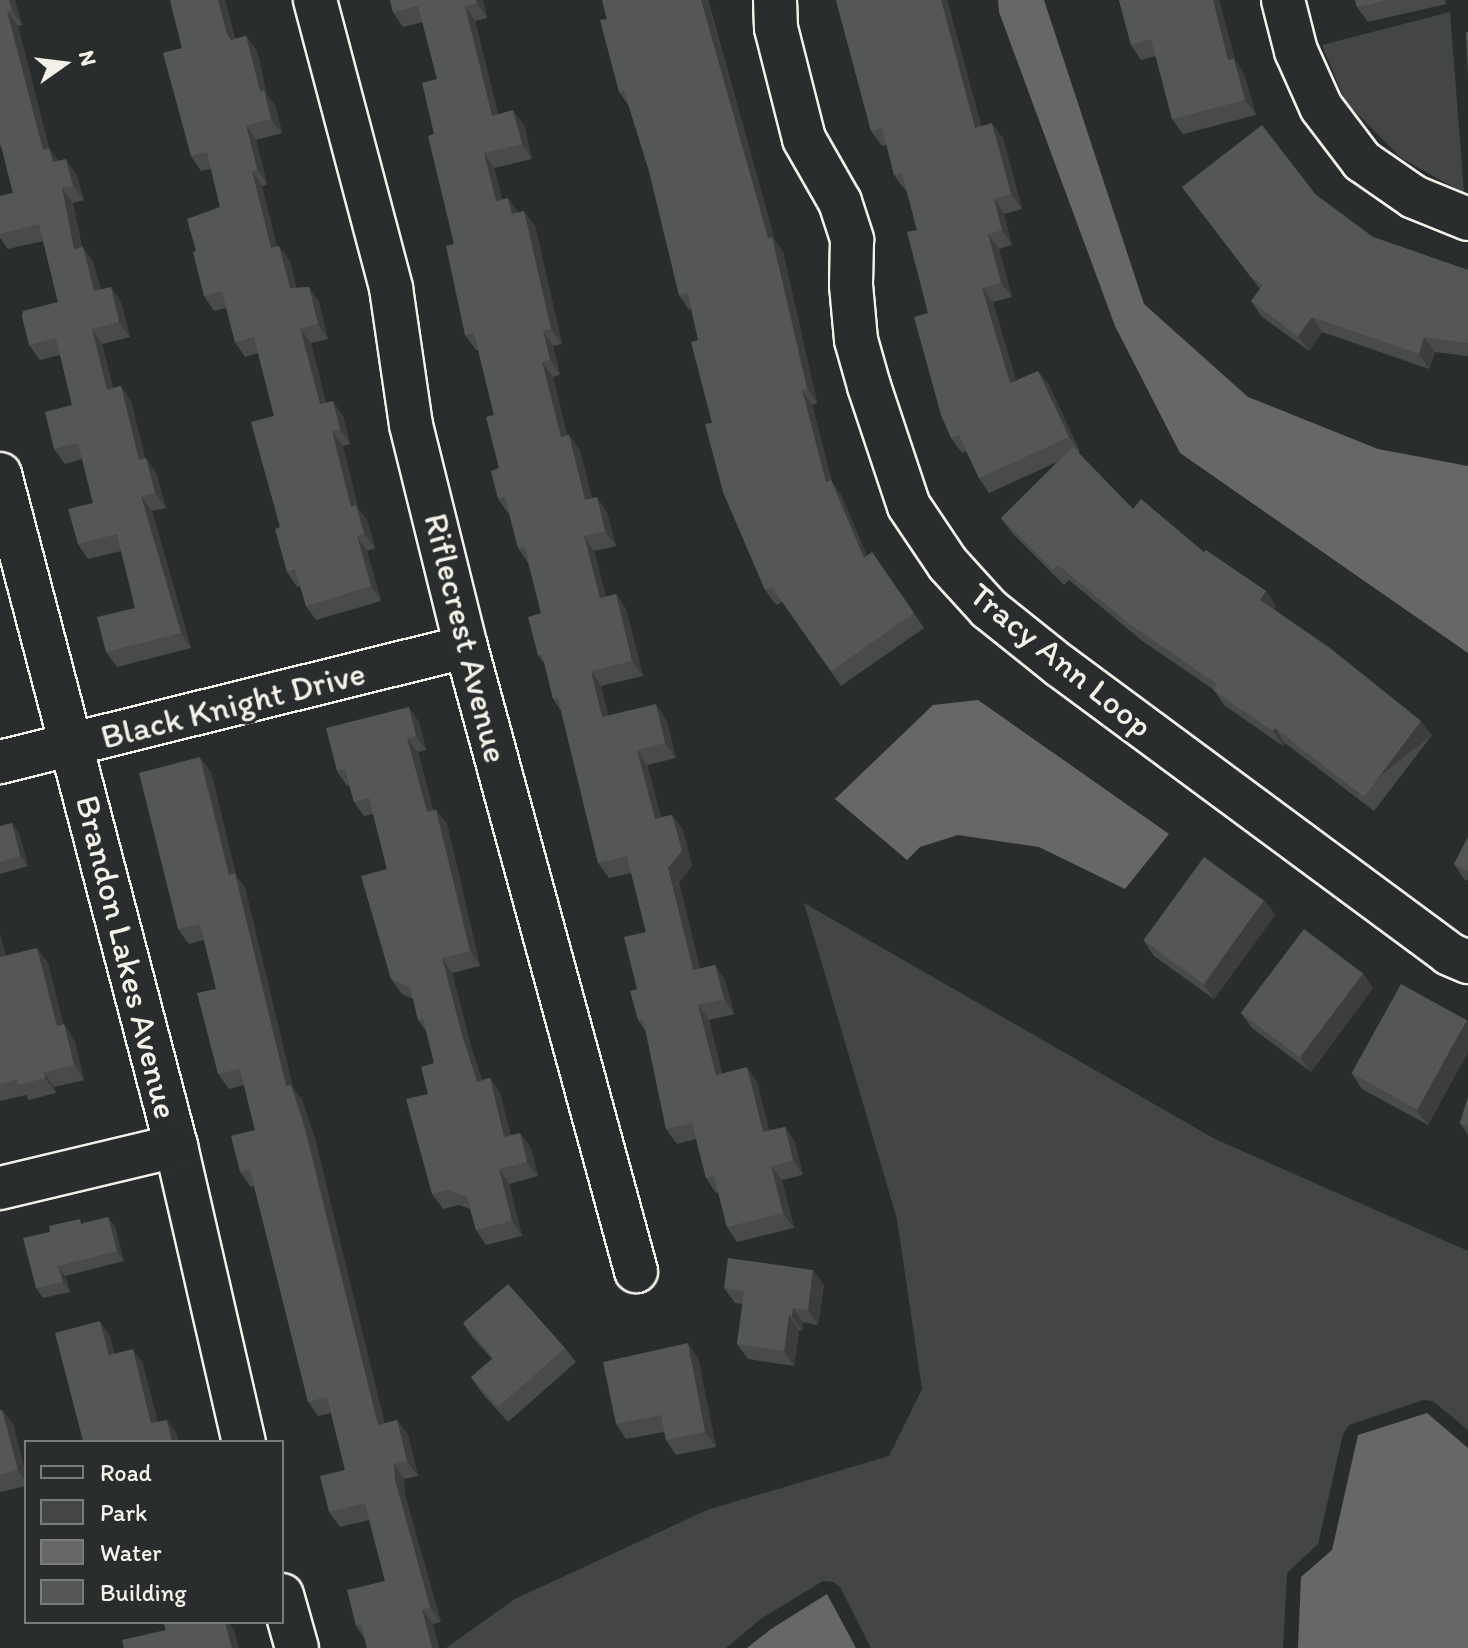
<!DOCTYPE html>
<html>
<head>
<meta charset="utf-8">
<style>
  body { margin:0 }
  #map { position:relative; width:1468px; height:1648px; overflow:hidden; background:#2a2d2e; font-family:Itim,sans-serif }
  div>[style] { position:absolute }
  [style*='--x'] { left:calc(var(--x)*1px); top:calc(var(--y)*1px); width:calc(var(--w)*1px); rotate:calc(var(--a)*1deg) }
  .green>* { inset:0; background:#444645 }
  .water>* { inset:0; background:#676866 }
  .roads { filter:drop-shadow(2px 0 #f4f1e8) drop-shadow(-2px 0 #f4f1e8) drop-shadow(0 2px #f4f1e8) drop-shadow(0 -2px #f4f1e8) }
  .minor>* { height:42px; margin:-21px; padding:0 21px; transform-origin:21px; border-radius:21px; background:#2a2d2e }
  .wall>* { inset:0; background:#494b4a }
  .shaded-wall>* { inset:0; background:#3c3d3c; transform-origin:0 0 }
  .building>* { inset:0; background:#555756; transform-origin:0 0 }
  span { translate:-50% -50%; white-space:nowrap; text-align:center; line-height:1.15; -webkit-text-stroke:7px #2a2d2e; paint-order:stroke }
  .street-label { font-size:34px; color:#f4f1e8 }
  .legend { position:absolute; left:24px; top:1440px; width:260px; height:184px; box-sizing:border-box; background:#2a2d2e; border:2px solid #7b7b78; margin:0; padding:10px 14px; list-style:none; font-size:24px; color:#f4f1e8 }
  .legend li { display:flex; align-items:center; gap:16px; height:40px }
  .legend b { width:40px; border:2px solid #7b7b78 }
  .north { position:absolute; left:24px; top:24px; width:80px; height:80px; -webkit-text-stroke:6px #2a2d2e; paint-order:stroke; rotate:76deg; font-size:22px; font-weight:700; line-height:32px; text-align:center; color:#f4f1e8 }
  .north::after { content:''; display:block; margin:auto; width:28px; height:36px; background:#f4f1e8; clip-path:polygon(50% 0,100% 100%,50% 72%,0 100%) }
</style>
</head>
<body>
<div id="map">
  <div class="green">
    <div style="clip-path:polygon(1450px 12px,1464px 193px,1401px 158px,1345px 101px,1322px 45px)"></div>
    <div style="clip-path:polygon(804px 903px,1215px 1139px,1468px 1251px,1468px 1430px,1433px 1401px,1423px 1400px,1349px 1425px,1343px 1434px,1318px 1544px,1287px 1573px,1283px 1648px,871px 1648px,840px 1587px,833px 1582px,823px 1581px,762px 1618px,726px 1648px,446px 1648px,515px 1599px,707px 1510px,889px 1456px,922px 1389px,897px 1219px)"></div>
  </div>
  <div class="water">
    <div style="clip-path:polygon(998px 0,1044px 0,1144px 304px,1248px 397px,1378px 449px,1468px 466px,1468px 653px,1180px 453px,1115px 326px,999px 12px)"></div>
    <div style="clip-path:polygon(978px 700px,1169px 834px,1125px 889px,1039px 847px,958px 835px,920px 847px,907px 860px,835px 799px,933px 705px)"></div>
    <div style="clip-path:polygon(1427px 1413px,1468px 1448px,1468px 1648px,1298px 1648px,1301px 1577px,1332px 1550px,1358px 1435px)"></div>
    <div style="clip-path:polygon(827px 1594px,856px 1648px,747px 1648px,771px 1629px)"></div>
  </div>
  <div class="roads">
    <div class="minor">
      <div style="--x:315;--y:0;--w:298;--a:75.2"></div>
      <div style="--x:391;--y:288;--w:138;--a:81.7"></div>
      <div style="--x:411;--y:425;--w:229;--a:76.1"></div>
      <div style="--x:466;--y:647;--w:647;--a:74.76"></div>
      <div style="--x:775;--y:0;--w:28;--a:88"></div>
      <div style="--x:776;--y:28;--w:114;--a:75.8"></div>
      <div style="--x:804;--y:139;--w:73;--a:60.3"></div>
      <div style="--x:840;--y:202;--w:40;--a:72"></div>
      <div style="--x:852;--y:240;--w:45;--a:91.3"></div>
      <div style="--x:851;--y:285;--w:55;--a:84.8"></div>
      <div style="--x:856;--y:340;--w:48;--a:74.2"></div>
      <div style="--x:869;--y:386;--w:126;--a:71.6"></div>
      <div style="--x:909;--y:506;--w:70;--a:56.1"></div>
      <div style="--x:948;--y:564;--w:61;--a:47.7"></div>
      <div style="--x:989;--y:609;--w:90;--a:38.7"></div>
      <div style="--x:1059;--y:665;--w:485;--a:36.5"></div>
      <div style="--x:1449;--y:954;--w:21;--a:23"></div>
      <div style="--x:1283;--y:0;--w:53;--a:75.7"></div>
      <div style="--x:1296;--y:51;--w:61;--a:65.9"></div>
      <div style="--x:1321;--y:107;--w:68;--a:52.8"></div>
      <div style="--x:1362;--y:161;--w:63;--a:34.7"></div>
      <div style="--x:1414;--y:197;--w:58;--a:22.2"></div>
      <div style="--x:0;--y:474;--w:695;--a:75.32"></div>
      <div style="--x:176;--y:1146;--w:304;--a:77.1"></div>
      <div style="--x:0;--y:762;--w:480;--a:-13.9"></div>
      <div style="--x:0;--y:1188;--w:181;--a:-13.4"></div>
      <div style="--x:282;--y:1595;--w:55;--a:74.2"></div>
    </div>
  </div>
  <div class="wall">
    <div style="clip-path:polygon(0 0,15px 0,22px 25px,18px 26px,49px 148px,58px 161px,76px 174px,84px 200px,73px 203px,82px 247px,83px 247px,93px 262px,101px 290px,111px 287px,121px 302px,130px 337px,102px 344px,113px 388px,121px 386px,131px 401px,145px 458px,156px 473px,166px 508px,152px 511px,191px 648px,117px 667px,106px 652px,135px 608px,121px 551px,88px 559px,78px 544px,93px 503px,82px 459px,65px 464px,54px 449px,72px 405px,60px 355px,40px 360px,29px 345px,58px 302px,43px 241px,8px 249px,0 238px,0 196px,13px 193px,1px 146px,0 147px)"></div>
    <div style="clip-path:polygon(170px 0,225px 0,235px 39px,246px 36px,257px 51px,267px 95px,275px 105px,282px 133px,256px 140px,267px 184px,262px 186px,277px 247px,290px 261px,296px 288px,309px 287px,319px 302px,328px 339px,311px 343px,326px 403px,343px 416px,350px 444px,343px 446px,358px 508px,367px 520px,375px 548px,367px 551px,381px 601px,316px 620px,306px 606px,300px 586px,297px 587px,287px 572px,280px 527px,274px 416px,258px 353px,245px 357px,235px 342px,226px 308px,214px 311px,204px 296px,196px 251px,220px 207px,211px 169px,201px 171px,191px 156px,182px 48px)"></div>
    <div style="clip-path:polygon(390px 0,483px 0,487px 18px,475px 21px,498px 114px,524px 125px,532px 159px,494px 168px,502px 199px,535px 226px,562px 344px,553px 346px,560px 375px,553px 377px,567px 435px,569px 435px,580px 450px,592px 498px,607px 512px,616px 546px,594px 551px,606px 597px,616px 594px,626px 609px,643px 676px,601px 686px,608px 716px,666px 719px,676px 758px,647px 765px,661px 817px,672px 815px,683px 830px,692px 866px,679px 883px,700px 969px,715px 965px,725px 980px,734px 1014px,709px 1020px,722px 1073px,757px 1082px,769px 1130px,785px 1127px,795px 1142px,803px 1175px,782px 1180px,794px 1228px,737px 1242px,727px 1227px,718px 1192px,716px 1193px,706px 1178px,696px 1139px,677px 1144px,666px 1129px,646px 1032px,638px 1020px,637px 989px,646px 932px,631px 873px,609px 878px,598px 863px,561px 711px,553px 699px,545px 664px,538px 655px,541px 613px,528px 563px,518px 548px,509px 514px,498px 499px,499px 468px,494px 415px,478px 350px,476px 350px,465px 335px,454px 244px,434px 134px,437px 79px,423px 22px,403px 27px,393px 12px)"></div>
    <div style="clip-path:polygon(602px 0,708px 0,775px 241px,783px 252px,817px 403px,812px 405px,832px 482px,841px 495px,867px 556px,872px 552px,924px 628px,841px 686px,782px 602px,776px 605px,765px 590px,712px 423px,698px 340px,691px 309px,689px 310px,679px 295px,649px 171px,629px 106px,619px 92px,607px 19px)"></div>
    <div style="clip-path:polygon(836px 0,947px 0,981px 126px,1003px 138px,1022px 209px,1004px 214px,1012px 245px,999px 249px,1012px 297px,993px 302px,1016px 381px,1038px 371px,1049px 385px,1080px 452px,1078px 453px,1133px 509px,1266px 591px,1276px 606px,1274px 609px,1432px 735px,1374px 811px,1285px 743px,1283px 746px,1224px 705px,1214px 690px,1141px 640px,1069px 580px,1064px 585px,1012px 533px,1001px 518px,1057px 462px,989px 493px,979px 478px,966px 451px,962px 453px,951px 438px,928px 313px,917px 230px,906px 189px,905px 190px,894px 175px,887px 145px,882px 146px,871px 131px)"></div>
    <div style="clip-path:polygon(1119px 0,1219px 0,1235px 60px,1244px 74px,1256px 115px,1183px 134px,1172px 119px,1156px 56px,1141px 60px,1131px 45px)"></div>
    <div style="clip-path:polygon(1355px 0,1445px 0,1446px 4px,1368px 22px,1357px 7px)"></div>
    <div style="clip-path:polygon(1182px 187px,1316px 195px,1373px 237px,1468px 270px,1468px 356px,1435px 352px,1429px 369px,1322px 332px,1309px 351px,1261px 316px,1251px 301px,1260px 289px)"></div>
    <div style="clip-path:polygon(419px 722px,426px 750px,418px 752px,424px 775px,433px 810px,436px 810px,447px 824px,480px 966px,452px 973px,472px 1050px,482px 1080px,490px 1078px,500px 1093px,511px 1136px,520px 1133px,531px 1148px,538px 1176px,509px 1184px,522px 1236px,486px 1245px,476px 1230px,470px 1209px,459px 1205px,443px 1209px,432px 1194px,428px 1094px,434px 1063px,426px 1031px,418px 1020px,413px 999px,402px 994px,391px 979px,387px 869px,373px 814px,364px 816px,354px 802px,349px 785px,347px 786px,337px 771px)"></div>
    <div style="clip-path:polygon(211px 772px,236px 875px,245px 888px,293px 1088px,302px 1100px,315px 1139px,384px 1424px,397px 1420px,408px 1435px,418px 1476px,404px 1479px,405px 1495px,441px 1622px,433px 1624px,439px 1648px,367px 1648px,365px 1639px,356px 1626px,385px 1581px,369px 1520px,340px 1527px,329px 1512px,345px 1470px,331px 1413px,318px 1416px,308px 1402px,254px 1186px,251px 1187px,240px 1172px,255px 1130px,244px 1085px,229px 1089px,218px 1074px,216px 989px,204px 940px,189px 944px,178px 929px)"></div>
    <div style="clip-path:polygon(0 826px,19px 833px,28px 866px,0 874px)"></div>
    <div style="clip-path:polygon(1468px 837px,1468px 881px,1464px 879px,1454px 864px)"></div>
    <div style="clip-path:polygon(1264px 900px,1275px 915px,1214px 999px,1154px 956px,1144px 941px)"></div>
    <div style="clip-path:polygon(0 934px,6px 956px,48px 963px,63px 1024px,74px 1039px,84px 1080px,54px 1087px,56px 1093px,29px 1100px,26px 1095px,0 1101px)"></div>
    <div style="clip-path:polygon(1373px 988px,1311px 1072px,1252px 1028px,1241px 1013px)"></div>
    <div style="clip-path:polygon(1467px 1020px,1468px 1022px,1468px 1052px,1428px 1125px,1362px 1089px,1352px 1074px)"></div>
    <div style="clip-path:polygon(1468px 1097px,1468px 1135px,1460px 1123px)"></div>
    <div style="clip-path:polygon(108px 1217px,115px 1227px,124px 1261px,65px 1276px,70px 1292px,43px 1298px,36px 1288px,83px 1223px)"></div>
    <div style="clip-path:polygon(824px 1285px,818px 1325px,803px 1322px,802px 1331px,799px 1330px,794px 1366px,748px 1359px,737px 1344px,743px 1304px,735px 1303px,724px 1288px)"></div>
    <div style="clip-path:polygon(463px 1323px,565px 1348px,576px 1362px,508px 1422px,481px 1392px,471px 1377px,492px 1359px,473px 1338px)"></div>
    <div style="clip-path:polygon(698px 1358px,716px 1447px,676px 1455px,666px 1440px,664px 1432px,626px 1439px,616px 1424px)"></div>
    <div style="clip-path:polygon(0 1410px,2px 1410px,13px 1424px,26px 1476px,26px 1486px,0 1492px)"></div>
  </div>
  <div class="shaded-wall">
    <div style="clip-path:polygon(9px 0,15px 0,22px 25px,12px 10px)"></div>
    <div style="clip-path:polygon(218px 0,225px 0,237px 49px,227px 34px)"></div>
    <div style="clip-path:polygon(476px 0,483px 0,487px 18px,477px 3px)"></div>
    <div style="clip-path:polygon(701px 0,707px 0,775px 241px,783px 252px,817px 403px,807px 388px,768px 238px)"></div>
    <div style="clip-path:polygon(941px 0,947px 0,986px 142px,975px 128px)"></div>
    <div style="clip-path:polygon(1213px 0,1219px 0,1235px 60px,1244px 74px,1256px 115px,1245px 100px,1228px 60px)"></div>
    <div style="clip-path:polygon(465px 6px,475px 21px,502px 130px,492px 116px)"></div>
    <div style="clip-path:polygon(7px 11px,18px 26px,53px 165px,43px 150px)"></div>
    <div style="clip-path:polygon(246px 36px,257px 51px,267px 95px,275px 105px,282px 133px,271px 119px,260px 91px)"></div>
    <div style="clip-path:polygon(513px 110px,524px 125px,532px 159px,522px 144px)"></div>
    <div style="clip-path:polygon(992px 123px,1003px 138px,1022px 209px,1011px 194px)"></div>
    <div style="clip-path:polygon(246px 125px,256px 140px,267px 184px,257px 169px)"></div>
    <div style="clip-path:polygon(49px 148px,60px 163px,53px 162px)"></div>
    <div style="clip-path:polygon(484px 153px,494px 168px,506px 216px,496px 201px)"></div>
    <div style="clip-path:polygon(66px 159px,76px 174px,84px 200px,73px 186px)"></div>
    <div style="clip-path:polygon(252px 171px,262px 186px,281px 263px,271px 248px)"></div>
    <div style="clip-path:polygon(62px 188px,73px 203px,85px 264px,74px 249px)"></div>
    <div style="clip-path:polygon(508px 198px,519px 213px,512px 214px)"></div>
    <div style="clip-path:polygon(994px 199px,1004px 214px,1012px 245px,1002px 230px)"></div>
    <div style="clip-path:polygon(524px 211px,535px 226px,562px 344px,551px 329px)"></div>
    <div style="clip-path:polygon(988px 234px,999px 249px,1012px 297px,1001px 283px)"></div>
    <div style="clip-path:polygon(279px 246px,290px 261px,300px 303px,290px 288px)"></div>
    <div style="clip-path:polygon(83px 247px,93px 262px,105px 306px,94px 291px)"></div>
    <div style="clip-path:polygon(111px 287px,121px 302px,130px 337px,119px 322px)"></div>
    <div style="clip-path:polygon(309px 287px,319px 302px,328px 339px,318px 324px)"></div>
    <div style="clip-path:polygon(982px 288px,993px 302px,1021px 398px,1010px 383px)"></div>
    <div style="clip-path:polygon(1312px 317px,1322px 332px,1309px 351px,1298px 336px)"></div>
    <div style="clip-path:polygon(300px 328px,311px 343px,330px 419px,320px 404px)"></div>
    <div style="clip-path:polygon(92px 329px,102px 344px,117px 405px,107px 390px)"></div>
    <div style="clip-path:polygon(543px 331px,553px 346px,560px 375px,550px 360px)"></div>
    <div style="clip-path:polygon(1424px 337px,1435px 352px,1429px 369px,1419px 354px)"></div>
    <div style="clip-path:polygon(542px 362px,553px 377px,571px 452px,561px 437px)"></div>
    <div style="clip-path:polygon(1038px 371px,1049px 385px,1080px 452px,1069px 437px)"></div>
    <div style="clip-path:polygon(121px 386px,131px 401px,149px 475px,139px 460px)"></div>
    <div style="clip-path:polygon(802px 390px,812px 405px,832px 482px,841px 495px,874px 573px,864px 558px,826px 482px)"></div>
    <div style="clip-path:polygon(333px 401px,343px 416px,350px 444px,340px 429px)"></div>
    <div style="clip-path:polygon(332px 431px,343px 446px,358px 508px,367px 520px,375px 548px,364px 533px,351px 507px)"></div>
    <div style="clip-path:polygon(569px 435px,580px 450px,596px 515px,585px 500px)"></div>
    <div style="clip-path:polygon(146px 458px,156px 473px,166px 508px,155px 493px)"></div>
    <div style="clip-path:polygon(141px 496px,152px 511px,191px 648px,181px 633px)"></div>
    <div style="clip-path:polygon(597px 497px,607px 512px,616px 546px,605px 531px)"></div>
    <div style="clip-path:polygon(357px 536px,367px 551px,381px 601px,371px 586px)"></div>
    <div style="clip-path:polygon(584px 536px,594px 551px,610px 613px,600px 598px)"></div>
    <div style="clip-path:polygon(1266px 591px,1276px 606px,1270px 614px,1260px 600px)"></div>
    <div style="clip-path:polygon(616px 594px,626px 609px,643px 676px,632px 661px)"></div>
    <div style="clip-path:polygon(591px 671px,601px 686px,613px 732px,602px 717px)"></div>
    <div style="clip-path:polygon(656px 704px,666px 719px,676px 758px,665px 743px)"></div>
    <div style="clip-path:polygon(409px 707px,419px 722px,426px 750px,416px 736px)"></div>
    <div style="left:1421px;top:721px;width:18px;height:95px;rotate:52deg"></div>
    <div style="clip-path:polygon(1275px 728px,1285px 743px,1283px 746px,1273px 731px)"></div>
    <div style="clip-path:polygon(407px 738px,418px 752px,437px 827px,427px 812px)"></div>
    <div style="clip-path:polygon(637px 750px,647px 765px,666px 834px,655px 819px)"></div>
    <div style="clip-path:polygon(200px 757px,211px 772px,236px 875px,245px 888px,293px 1088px,302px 1100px,315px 1139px,389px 1440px,378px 1425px,229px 875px)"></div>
    <div style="clip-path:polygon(436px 810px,447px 824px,480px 966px,470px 951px)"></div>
    <div style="clip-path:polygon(672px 815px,683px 830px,692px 866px,679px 883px,704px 985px,693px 970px,668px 868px)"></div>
    <div style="clip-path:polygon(12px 823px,19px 833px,28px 866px,20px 856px)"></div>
    <div style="clip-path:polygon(1264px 900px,1275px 915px,1214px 999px,1204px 985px)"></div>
    <div style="clip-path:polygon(0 934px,10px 972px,0 958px)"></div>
    <div style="clip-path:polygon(37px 948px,48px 963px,67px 1041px,57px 1026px)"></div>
    <div style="clip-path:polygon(442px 958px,452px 973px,472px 1050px,487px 1096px,477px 1082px,462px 1035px)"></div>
    <div style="clip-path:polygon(715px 965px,725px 980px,734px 1014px,724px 999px)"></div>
    <div style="clip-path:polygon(1363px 973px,1373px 988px,1311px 1072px,1300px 1057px)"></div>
    <div style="clip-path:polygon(698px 1005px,709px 1020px,726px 1090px,716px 1075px)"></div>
    <div style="clip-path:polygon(1467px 1020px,1468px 1022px,1468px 1052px,1428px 1125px,1417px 1111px)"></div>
    <div style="clip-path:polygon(64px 1024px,74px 1039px,84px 1080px,74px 1065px)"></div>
    <div style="clip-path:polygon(747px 1067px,757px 1082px,773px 1147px,763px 1132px)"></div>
    <div style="clip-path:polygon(44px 1072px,54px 1087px,56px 1093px,45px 1078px)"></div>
    <div style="clip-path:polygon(490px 1078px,500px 1093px,515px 1152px,504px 1137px)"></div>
    <div style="clip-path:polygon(785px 1127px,795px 1142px,803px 1175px,793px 1160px)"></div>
    <div style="clip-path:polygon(520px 1133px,531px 1148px,538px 1176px,527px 1162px)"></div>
    <div style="clip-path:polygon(771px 1166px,782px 1180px,794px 1228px,783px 1213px)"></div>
    <div style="clip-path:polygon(499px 1169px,509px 1184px,522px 1236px,512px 1221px)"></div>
    <div style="clip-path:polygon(108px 1217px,115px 1227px,124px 1261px,117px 1251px)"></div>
    <div style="clip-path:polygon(58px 1266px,65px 1276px,70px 1292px,63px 1282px)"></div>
    <div style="clip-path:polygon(813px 1270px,824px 1285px,818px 1325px,808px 1310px)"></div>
    <div style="clip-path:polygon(793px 1308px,803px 1322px,802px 1331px,792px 1316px)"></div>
    <div style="clip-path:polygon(789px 1315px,799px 1330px,794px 1366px,784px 1351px)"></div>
    <div style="clip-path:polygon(100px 1321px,110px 1336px,119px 1370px,109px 1355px)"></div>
    <div style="clip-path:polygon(688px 1343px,698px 1358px,716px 1447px,705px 1432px)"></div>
    <div style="clip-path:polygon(133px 1349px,143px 1364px,162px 1438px,151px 1423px)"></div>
    <div style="clip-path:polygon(2px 1410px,13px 1424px,26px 1476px,26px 1482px,18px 1470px)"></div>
    <div style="clip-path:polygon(167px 1420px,177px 1434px,179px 1442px,172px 1442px)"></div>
    <div style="clip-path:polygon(397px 1420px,408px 1435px,418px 1476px,407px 1461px)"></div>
    <div style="clip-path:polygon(394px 1464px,404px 1479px,405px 1495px,441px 1622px,430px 1607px,395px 1480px)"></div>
    <div style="clip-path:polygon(422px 1609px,433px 1624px,439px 1648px,432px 1648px)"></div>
    <div style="clip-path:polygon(225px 1622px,228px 1622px,234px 1630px,239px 1648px,232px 1648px)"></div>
  </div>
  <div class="building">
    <div style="clip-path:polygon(0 0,9px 0,12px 10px,7px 11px,43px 150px,49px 148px,53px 162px,66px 159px,73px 186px,62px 188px,74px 249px,83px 247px,94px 291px,111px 287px,119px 322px,92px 329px,107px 390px,121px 386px,139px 460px,146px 458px,155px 493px,141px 496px,181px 633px,106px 652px,97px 617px,135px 608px,117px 534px,78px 544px,68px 509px,93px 503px,78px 443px,54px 449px,45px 412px,72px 405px,56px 338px,29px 345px,22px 317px,23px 311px,58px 302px,39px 224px,0 234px,0 196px,13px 193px,0 141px)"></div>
    <div style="clip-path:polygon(170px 0,218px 0,227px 34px,231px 40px,246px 36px,260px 91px,264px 90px,271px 119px,246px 125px,257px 169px,252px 171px,271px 248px,279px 246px,290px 288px,309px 287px,318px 324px,300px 328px,320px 404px,333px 401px,340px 429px,332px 431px,351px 507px,356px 505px,364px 533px,357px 536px,371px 586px,306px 606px,295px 569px,287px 572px,275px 529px,280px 527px,251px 422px,274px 416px,254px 337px,235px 342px,222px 291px,204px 296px,193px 252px,196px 251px,187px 219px,220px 207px,207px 152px,191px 156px,163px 53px,182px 48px)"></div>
    <div style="clip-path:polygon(390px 0,476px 0,477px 3px,465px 6px,492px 116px,513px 110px,522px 144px,484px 153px,496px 201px,508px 198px,512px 214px,524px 211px,551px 329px,543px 331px,550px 360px,542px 362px,561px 437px,569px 435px,585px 500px,597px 497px,605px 531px,584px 536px,600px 598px,616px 594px,632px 661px,591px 671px,602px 717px,656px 704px,665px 743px,637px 750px,655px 819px,672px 815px,682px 851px,668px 868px,693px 970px,715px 965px,724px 999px,698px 1005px,716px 1075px,747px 1067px,763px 1132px,785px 1127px,793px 1160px,771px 1166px,783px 1213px,727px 1227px,714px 1176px,706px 1178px,692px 1123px,666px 1129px,643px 1019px,638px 1020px,630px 991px,637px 989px,624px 937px,646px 932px,627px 856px,598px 863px,558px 698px,553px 699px,542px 654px,538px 655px,528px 617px,541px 613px,525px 547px,518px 548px,505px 497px,498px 499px,491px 471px,499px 468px,486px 417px,494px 415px,474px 333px,465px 335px,446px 246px,454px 244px,428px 136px,434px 134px,422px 83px,437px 79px,418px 6px,393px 12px)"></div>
    <div style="clip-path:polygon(602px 0,701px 0,768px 238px,772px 237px,807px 388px,802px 390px,826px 482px,831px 480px,864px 558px,872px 552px,914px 613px,831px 671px,772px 587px,765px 590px,723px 492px,705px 424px,712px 423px,691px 342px,698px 340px,688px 293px,679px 295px,649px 171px,624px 91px,619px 92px,600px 20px,607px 19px)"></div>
    <div style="clip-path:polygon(836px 0,941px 0,975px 128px,992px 123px,1011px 194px,994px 199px,1002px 230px,988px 234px,1001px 283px,982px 288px,1010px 383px,1038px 371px,1069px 437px,979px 478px,959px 435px,951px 438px,941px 415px,914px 317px,928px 313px,907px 232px,917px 230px,902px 173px,894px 175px,882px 128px,871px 131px)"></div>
    <div style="clip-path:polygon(1119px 0,1213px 0,1228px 60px,1234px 59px,1245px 100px,1172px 119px,1151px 39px,1131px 45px)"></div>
    <div style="clip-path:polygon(1355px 0,1388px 0,1357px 7px)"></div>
    <div style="clip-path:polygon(1466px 32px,1468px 32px,1468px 78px)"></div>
    <div style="clip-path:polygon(1262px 125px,1316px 195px,1373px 237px,1468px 270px,1468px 343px,1424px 337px,1419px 354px,1312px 317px,1298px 336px,1251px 301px,1263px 285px,1251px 277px,1182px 187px)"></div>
    <div style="clip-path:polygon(1073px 447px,1133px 509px,1141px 499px,1204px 552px,1206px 550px,1266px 591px,1260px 600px,1330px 648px,1421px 721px,1364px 797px,1275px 728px,1273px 731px,1213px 690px,1217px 684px,1131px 625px,1058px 565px,1053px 570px,1001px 518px)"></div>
    <div style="clip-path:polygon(409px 707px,416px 736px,407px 738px,413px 760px,427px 812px,436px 810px,470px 951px,442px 958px,462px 1035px,477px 1082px,490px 1078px,504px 1137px,520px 1133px,527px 1162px,499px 1169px,512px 1221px,476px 1230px,467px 1197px,448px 1190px,432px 1194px,406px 1099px,428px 1094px,421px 1067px,434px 1063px,423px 1018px,418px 1020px,410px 987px,391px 979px,361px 876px,387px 869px,369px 798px,354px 802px,345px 769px,337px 771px,326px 728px)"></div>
    <div style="clip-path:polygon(200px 757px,229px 875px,235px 873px,286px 1086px,291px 1085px,304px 1125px,378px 1425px,397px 1420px,407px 1461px,394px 1464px,395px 1480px,430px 1607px,422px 1609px,432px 1648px,367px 1648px,361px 1624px,356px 1626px,347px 1590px,385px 1581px,365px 1503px,329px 1512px,320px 1476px,345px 1470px,327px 1397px,308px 1402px,250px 1170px,240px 1172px,231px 1136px,255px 1130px,240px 1069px,218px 1074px,197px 993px,216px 989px,200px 924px,178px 929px,139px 773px)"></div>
    <div style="clip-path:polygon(12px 823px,20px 856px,0 862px,0 826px)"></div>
    <div style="clip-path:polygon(1468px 837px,1468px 871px,1454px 864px)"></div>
    <div style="left:1204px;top:857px;width:74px;height:103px;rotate:36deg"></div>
    <div style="left:1304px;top:929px;width:74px;height:105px;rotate:37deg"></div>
    <div style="clip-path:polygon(37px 948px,57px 1026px,64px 1024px,74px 1065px,44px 1072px,45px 1078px,18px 1085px,17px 1079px,0 1084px,0 957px)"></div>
    <div style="left:1401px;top:984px;width:75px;height:102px;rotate:29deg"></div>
    <div style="clip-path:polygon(1468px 1097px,1468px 1126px,1460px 1123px)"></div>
    <div style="clip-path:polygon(108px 1217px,117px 1251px,58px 1266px,63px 1282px,36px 1288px,23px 1238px,50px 1232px,49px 1226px,80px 1219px,81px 1224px)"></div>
    <div style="clip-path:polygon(728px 1258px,813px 1270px,808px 1310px,793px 1308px,792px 1316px,789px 1315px,784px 1351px,737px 1344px,744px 1291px,724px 1288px)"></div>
    <div style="clip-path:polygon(508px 1284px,565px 1348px,498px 1407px,471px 1377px,493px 1358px,463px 1323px)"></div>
    <div style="clip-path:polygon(100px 1321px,109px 1355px,133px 1349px,151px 1423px,167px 1420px,172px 1442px,78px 1442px,83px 1441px,55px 1333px)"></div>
    <div style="clip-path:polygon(688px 1343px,705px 1432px,666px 1440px,661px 1415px,616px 1424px,603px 1362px)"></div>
    <div style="clip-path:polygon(0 1410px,2px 1410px,18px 1470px,0 1475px)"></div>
    <div style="clip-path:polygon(174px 1622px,225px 1622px,232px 1648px,124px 1648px,122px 1640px,166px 1630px,164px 1624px)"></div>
  </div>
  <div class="street-label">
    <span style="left:466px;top:638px;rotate:76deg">Riflecrest Avenue</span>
    <span style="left:1061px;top:660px;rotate:39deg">Tracy Ann Loop</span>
    <span style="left:233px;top:705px;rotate:-14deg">Black Knight Drive</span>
    <span style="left:127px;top:957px;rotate:76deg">Brandon Lakes Avenue</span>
  </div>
  <ul class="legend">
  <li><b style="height:10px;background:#2a2d2e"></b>Road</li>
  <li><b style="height:22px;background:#444645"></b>Park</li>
  <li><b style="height:22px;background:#676866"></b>Water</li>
  <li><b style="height:22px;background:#555756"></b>Building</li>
  </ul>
  <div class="north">N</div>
</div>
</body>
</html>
